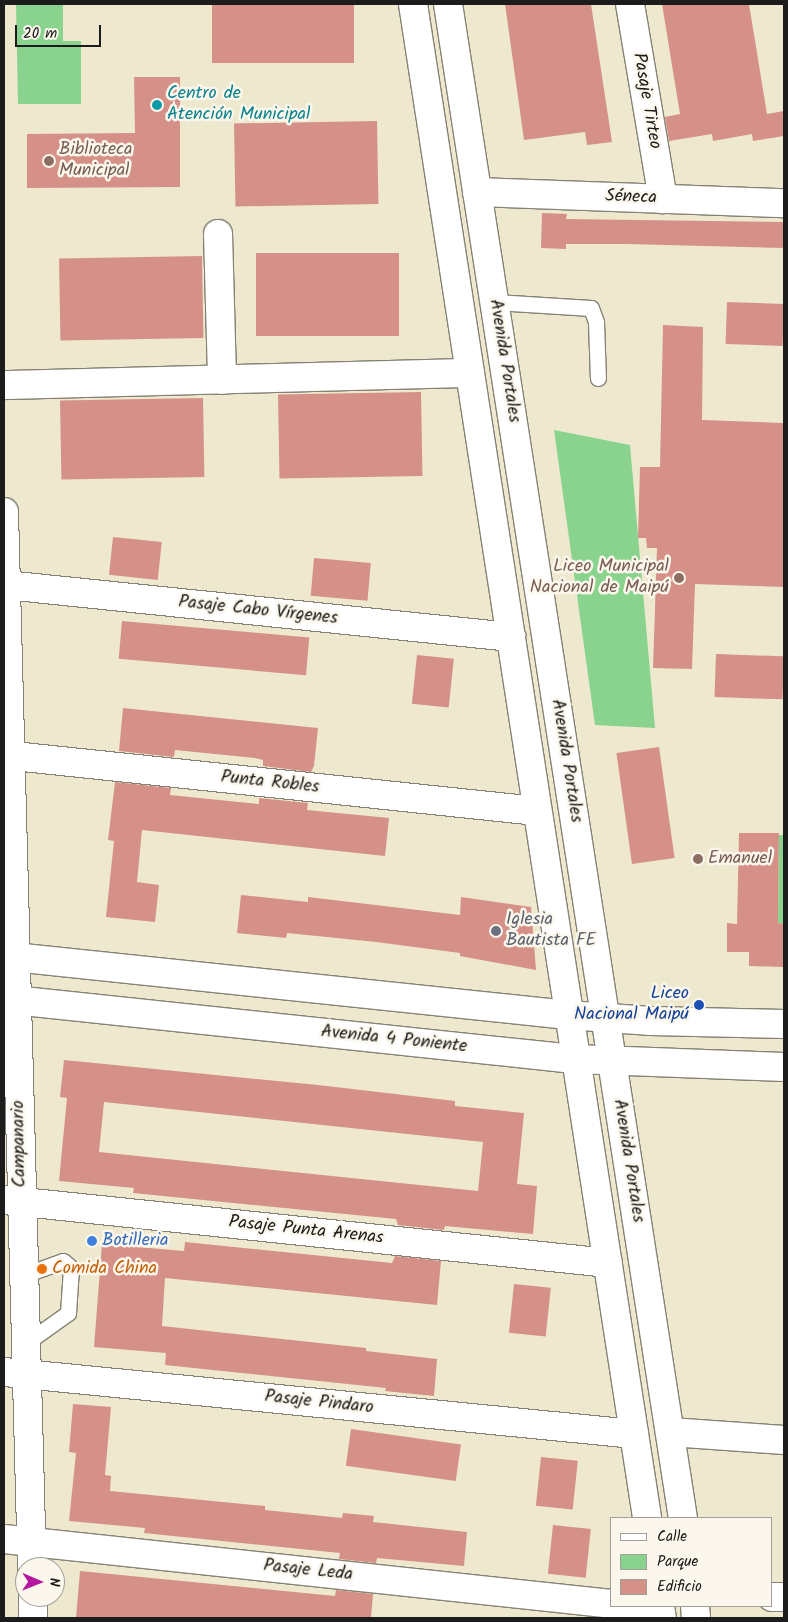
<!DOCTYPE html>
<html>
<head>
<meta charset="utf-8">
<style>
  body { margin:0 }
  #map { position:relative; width:788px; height:1622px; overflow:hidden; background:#eee8ce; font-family:Kalam,sans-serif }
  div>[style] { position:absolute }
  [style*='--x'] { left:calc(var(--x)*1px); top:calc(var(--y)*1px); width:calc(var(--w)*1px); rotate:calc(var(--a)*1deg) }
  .green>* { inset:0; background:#8ad38f }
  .building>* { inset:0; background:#d59188; transform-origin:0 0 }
  .roads { filter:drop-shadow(1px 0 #858275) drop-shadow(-1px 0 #858275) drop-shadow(0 1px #858275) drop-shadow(0 -1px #858275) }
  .service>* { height:15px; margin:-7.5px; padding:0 7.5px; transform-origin:7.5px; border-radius:7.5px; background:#fff }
  .minor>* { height:28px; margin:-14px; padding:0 14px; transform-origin:14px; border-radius:14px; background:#fff }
  .tertiary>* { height:28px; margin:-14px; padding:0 14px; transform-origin:14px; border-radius:14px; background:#fff }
  .secondary>* { height:28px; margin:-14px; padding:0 14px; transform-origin:14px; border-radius:14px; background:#fff }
  .dots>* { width:14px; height:14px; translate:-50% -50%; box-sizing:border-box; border:2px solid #fbf7ec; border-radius:50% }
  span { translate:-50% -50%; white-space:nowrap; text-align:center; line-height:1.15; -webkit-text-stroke:5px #fbf7ec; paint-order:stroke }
  .culture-label { font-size:18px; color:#0d838f }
  .left { translate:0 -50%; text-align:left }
  .street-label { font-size:18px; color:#1c1c1c }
  .education-label { font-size:18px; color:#785e54 }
  .right { translate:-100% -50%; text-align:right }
  .worship-label { font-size:18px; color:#5b616d }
  .transit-label { font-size:18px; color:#164399 }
  .shop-label { font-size:18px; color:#366cbe }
  .food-label { font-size:18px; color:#c56008 }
  .frame { position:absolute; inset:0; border:5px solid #1c1c1c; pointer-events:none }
  .legend { position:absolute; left:610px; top:1517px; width:162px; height:90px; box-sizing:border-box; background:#fbf7ec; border:1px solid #a29f99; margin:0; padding:6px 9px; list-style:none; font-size:15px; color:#1c1c1c }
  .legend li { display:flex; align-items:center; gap:10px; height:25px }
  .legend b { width:25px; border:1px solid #a29f99 }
  .north { position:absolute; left:15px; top:1557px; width:50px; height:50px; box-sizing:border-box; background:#fbf7ec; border:1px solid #a29f99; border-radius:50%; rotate:91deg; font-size:14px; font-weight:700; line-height:20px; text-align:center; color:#1c1c1c }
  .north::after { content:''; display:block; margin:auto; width:18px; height:22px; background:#b5179e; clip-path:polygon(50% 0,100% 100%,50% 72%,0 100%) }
  .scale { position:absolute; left:15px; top:25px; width:86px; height:22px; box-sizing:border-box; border:2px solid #1c1c1c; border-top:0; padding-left:6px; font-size:15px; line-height:18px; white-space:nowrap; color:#1c1c1c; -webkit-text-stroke:4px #fbf7ec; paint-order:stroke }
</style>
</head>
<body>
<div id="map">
  <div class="green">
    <div style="clip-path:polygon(16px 4px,63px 4px,63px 41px,81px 41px,81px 104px,18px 104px)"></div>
    <div style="clip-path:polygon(554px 430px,630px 445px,655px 728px,595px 725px)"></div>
    <div style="clip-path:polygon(779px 835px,784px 835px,784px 924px,778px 923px)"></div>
  </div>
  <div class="building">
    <div style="left:212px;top:4px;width:142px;height:59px"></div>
    <div style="clip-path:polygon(505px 4px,591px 4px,612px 142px,587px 145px,585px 132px,524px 140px)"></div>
    <div style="clip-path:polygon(662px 4px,749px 4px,767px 114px,784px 111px,784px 136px,753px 141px,752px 134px,713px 141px,712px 134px,669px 141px,665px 117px,680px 114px)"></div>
    <div style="clip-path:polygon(134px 77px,180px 77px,180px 187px,27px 188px,27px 134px,135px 133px)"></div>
    <div style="left:377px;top:121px;width:83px;height:143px;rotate:89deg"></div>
    <div style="clip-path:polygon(542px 213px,567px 214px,566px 219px,784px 222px,784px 248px,626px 244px,566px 244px,566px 249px,541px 248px)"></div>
    <div style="left:399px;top:253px;width:83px;height:143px;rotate:90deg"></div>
    <div style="left:202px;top:256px;width:82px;height:143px;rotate:89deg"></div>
    <div style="left:727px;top:302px;width:57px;height:42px;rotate:2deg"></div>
    <div style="clip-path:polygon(663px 325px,703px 327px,702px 420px,784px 423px,784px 587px,695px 584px,692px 669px,653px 668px,657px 548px,647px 548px,646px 538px,638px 538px,640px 467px,660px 467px)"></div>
    <div style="left:421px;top:392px;width:84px;height:143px;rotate:89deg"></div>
    <div style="left:203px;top:398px;width:79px;height:143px;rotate:89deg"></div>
    <div style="left:113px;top:537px;width:49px;height:38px;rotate:6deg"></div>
    <div style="left:314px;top:558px;width:57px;height:38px;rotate:5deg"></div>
    <div style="left:122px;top:621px;width:188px;height:38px;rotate:5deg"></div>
    <div style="left:716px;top:654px;width:68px;height:43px;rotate:2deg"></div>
    <div style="left:417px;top:655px;width:37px;height:49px;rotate:6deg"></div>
    <div style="clip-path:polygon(123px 708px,318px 728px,314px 766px,311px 772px,263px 766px,263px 760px,255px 758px,175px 750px,174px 757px,119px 751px)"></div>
    <div style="left:659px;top:747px;width:112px;height:43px;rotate:82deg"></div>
    <div style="clip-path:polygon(115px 782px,171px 788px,170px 795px,259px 804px,259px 798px,308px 803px,307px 810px,389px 818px,385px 856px,142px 830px,137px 882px,159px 885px,155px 922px,106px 917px,114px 841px,108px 840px)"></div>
    <div style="clip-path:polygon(739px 833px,779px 833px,778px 923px,784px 924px,784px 967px,749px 966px,749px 952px,727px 952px,727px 923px,737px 924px)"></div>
    <div style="clip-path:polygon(241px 895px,308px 902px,308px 897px,460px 915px,461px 897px,531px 907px,536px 970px,460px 956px,460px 953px,376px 942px,287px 933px,286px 938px,237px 933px)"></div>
    <div style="clip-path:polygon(evenodd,64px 1060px,318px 1085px,455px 1101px,455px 1106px,524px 1113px,517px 1184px,537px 1186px,533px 1234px,445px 1226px,444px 1230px,398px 1225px,396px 1219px,133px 1193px,134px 1188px,59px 1181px,67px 1098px,60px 1097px,64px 1060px,104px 1102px,483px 1142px,478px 1191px,99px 1152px,104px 1102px)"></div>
    <div style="clip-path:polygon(185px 1242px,392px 1263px,395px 1256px,441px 1261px,437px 1305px,165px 1278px,162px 1326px,366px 1348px,366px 1351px,437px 1359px,434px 1396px,385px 1391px,386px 1388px,165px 1365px,166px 1353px,94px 1347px,102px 1244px,184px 1251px)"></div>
    <div style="left:514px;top:1284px;width:37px;height:49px;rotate:6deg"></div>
    <div style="clip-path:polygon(73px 1404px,111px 1407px,105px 1475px,111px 1476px,110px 1491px,265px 1506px,265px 1510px,342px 1518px,343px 1513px,374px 1516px,373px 1522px,467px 1532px,464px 1566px,377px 1558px,376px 1563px,339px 1559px,340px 1553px,144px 1533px,145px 1528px,69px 1521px,76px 1453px,69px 1452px)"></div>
    <div style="left:351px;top:1429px;width:111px;height:37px;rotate:8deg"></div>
    <div style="left:541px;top:1457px;width:37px;height:49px;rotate:6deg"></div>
    <div style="left:553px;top:1525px;width:38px;height:49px;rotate:6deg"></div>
    <div style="clip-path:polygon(80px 1571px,335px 1596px,336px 1590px,373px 1594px,371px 1618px,76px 1618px)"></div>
  </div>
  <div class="roads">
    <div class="service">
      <div style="--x:495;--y:302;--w:96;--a:3.6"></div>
      <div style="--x:591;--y:308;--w:15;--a:70"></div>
      <div style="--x:596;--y:322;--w:56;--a:88"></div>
      <div style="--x:24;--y:1275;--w:41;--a:-19.7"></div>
      <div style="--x:63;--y:1261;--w:11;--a:41"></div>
      <div style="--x:71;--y:1268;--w:45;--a:93.8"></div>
      <div style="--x:68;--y:1313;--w:52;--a:144.5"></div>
    </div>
    <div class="minor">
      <div style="--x:630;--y:4;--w:198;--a:80.4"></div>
      <div style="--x:477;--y:192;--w:307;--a:2.1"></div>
      <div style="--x:218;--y:234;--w:146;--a:88.4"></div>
      <div style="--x:4;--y:385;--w:466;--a:-1.5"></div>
      <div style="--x:4;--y:512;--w:1055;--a:88.48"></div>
      <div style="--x:6;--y:585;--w:508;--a:5.88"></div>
      <div style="--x:4;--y:755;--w:536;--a:6"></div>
      <div style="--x:4;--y:1200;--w:607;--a:5.95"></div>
      <div style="--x:4;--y:1372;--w:633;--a:5.62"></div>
      <div style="--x:670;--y:1432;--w:114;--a:4"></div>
      <div style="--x:4;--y:1539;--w:611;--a:6.1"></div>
      <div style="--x:33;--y:1597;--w:21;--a:90"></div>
      <div style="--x:772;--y:1597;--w:12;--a:0"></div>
      <div style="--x:626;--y:1606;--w:34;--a:5"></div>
    </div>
    <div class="tertiary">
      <div style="--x:4;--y:956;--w:567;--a:5.97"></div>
      <div style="--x:568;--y:1015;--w:83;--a:4.1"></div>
      <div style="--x:651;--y:1021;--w:133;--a:1.3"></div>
      <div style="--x:4;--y:999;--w:573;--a:6.01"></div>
      <div style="--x:574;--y:1059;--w:210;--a:2.2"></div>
    </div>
    <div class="secondary">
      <div style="--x:413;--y:4;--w:1532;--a:81.21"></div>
      <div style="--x:448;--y:4;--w:1532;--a:81.18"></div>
      <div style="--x:660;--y:1606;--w:12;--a:81"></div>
      <div style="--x:695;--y:1606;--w:12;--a:85"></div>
    </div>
  </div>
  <div class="dots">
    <div style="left:157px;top:105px;background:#0f9aa8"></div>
    <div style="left:49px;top:161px;background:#8d6e63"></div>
    <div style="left:679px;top:578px;background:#8d6e63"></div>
    <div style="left:698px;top:859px;background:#8d6e63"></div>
    <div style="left:496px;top:931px;background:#6b7280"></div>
    <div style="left:699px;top:1005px;background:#1a4fb4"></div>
    <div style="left:92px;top:1241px;background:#3f7fe0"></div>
    <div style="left:42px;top:1269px;background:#e8710a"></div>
  </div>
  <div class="culture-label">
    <span class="left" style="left:167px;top:105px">Centro de<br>Atención Municipal</span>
  </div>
  <div class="street-label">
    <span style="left:646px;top:101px;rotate:80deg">Pasaje Tirteo</span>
    <span style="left:631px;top:198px;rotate:2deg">Séneca</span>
    <span style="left:504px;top:361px;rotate:81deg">Avenida Portales</span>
    <span style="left:258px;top:611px;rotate:6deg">Pasaje Cabo Vírgenes</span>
    <span style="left:566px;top:761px;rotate:81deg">Avenida Portales</span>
    <span style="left:270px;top:783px;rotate:6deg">Punta Robles</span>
    <span style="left:394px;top:1040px;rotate:6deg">Avenida 4 Poniente</span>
    <span style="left:20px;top:1144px;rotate:-91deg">Campanario</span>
    <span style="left:628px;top:1161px;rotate:81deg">Avenida Portales</span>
    <span style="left:306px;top:1231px;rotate:6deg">Pasaje Punta Arenas</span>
    <span style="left:319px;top:1403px;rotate:6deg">Pasaje Pindaro</span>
    <span style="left:308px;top:1571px;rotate:6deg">Pasaje Leda</span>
  </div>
  <div class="education-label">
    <span class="left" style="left:59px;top:161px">Biblioteca<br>Municipal</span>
    <span class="right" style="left:669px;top:578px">Liceo Municipal<br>Nacional de Maipú</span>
    <span class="left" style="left:708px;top:859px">Emanuel</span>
  </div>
  <div class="worship-label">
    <span class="left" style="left:506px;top:931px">Iglesia<br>Bautista FE</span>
  </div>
  <div class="transit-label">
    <span class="right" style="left:689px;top:1005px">Liceo<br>Nacional Maipú</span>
  </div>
  <div class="shop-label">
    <span class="left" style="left:102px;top:1241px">Botilleria</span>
  </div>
  <div class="food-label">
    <span class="left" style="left:52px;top:1269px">Comida China</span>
  </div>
  <div class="frame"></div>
  <ul class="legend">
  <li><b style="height:6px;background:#fff"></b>Calle</li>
  <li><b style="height:14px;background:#8ad38f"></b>Parque</li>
  <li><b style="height:14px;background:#d59188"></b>Edificio</li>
  </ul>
  <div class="north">N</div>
  <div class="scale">20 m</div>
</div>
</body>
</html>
